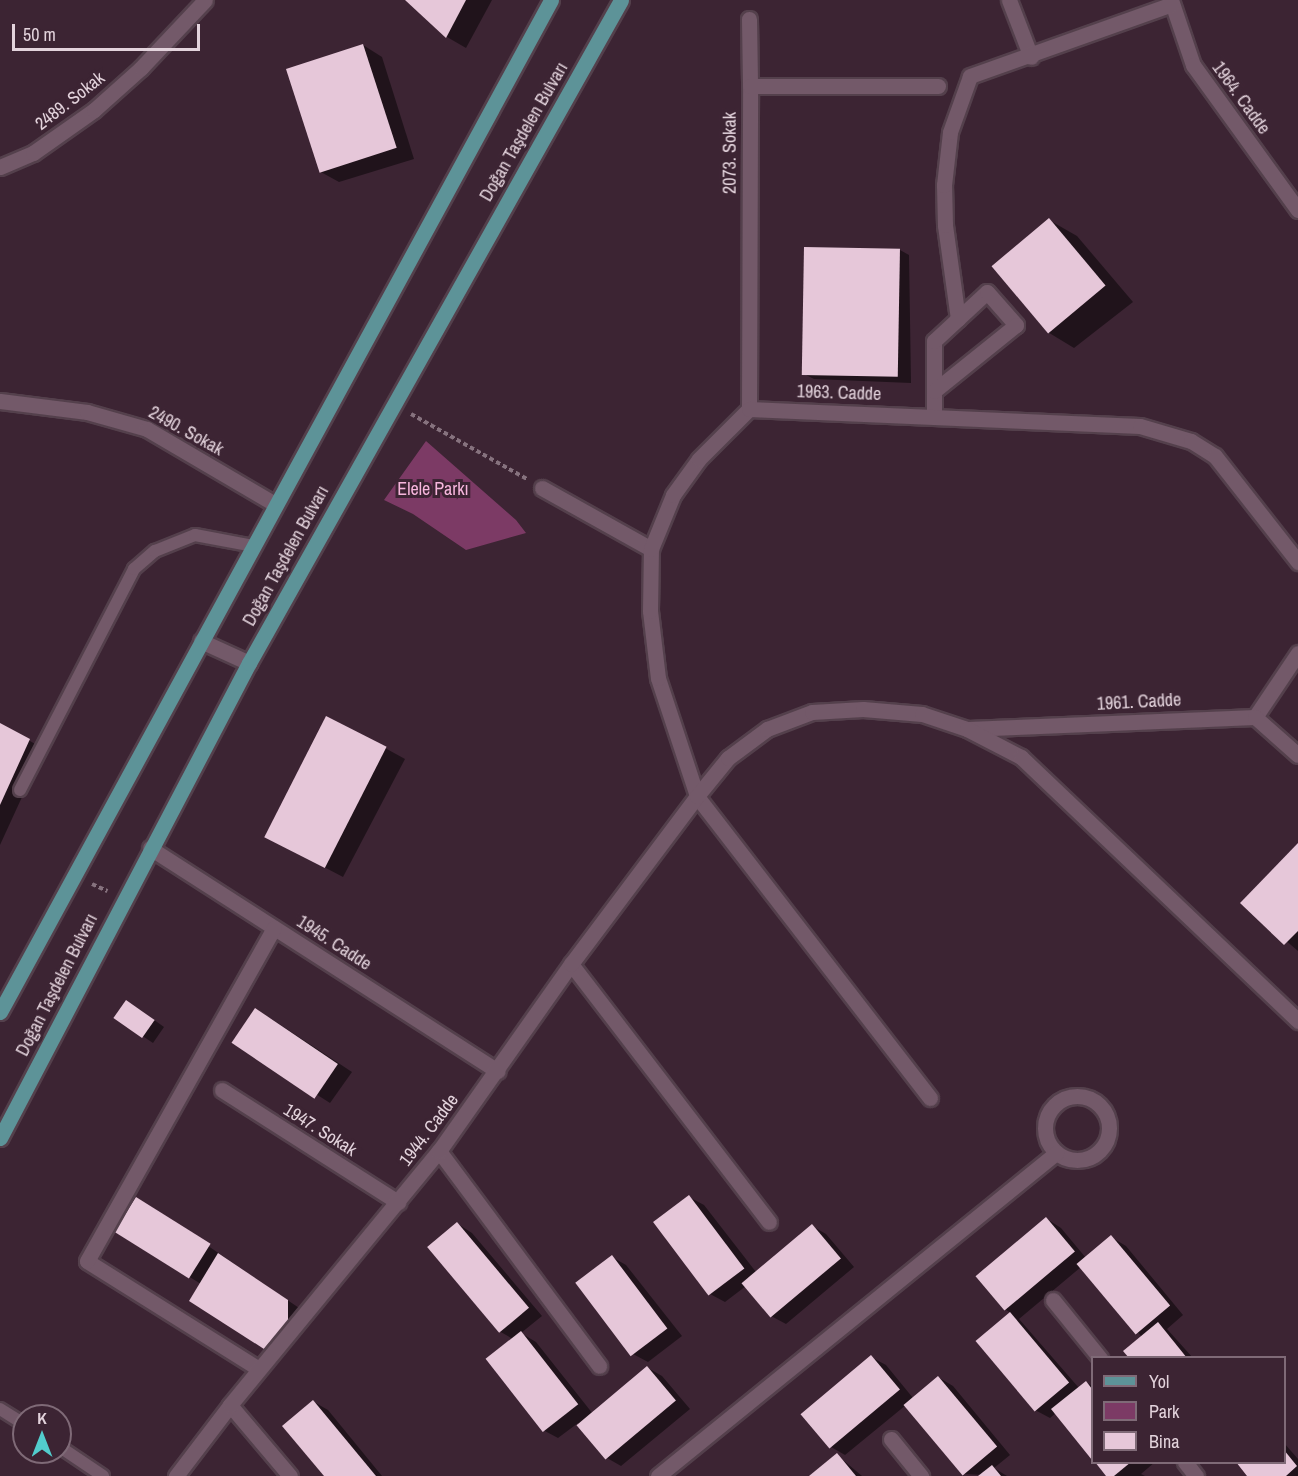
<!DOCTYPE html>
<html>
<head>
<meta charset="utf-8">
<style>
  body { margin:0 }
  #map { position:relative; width:1298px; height:1476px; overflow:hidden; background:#3c2433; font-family:"Archivo Narrow",sans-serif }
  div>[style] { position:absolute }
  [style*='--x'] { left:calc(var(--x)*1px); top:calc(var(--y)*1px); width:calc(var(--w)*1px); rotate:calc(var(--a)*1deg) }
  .green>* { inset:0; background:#7c3a65 }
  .shadow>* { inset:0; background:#0007 }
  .building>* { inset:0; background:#e6c7d9; transform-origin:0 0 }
  .path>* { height:4px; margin-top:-2px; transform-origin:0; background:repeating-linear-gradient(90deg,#86727e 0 4.5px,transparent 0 7.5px) }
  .roads { filter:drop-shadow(2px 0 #54404c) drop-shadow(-2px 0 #54404c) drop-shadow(0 2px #54404c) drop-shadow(0 -2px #54404c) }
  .lane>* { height:12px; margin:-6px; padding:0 6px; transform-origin:6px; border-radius:6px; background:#735969 }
  .street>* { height:15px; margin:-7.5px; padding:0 7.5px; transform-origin:7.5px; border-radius:7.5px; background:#735969 }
  .street>.ring { margin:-7.5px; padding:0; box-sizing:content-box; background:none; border:15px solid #735969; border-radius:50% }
  .primary>* { height:15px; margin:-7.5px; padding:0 7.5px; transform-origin:7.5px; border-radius:7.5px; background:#5d9398 }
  span { translate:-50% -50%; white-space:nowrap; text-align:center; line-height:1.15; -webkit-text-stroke:6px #3c2433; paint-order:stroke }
  .street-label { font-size:18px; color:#e3d3dc }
  .park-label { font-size:18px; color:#f7b6dd }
  .legend { position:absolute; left:1091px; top:1356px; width:195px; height:108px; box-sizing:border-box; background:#3c2433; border:2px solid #7f6a77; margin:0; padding:8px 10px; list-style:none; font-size:18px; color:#e3d3dc }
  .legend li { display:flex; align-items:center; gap:12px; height:30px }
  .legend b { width:30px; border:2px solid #7f6a77 }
  .north { position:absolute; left:12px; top:1404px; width:60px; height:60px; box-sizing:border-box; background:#3c2433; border:2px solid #7f6a77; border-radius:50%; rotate:0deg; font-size:16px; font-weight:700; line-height:24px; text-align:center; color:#e3d3dc }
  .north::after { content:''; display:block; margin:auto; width:21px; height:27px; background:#52cdcd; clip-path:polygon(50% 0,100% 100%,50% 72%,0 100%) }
  .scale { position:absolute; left:12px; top:24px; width:188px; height:27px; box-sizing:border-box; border:3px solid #e3d3dc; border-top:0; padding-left:8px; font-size:18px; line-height:21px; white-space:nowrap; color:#e3d3dc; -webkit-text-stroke:4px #3c2433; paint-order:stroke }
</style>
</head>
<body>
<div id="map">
  <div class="green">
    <div style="clip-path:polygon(426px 441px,516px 520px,526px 533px,466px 550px,413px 514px,384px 500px)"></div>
  </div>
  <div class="shadow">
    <div style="clip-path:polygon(407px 0,492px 0,466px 48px,447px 37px)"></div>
    <div style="clip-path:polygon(363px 45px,382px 57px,414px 159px,339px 182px,319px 171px)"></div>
    <div style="clip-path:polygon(1049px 220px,1077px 236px,1133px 302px,1074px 348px,1046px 331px)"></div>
    <div style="clip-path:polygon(900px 250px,909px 255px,911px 383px,814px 379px,804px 374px)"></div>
    <div style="clip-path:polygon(0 724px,44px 749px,0 845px)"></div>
    <div style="clip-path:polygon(385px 748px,405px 759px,343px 877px,284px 846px)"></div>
    <div style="clip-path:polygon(1298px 845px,1298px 951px,1242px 903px)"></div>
    <div style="clip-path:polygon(136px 1007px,164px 1027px,153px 1043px,114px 1017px)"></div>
    <div style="clip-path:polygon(270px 1018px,352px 1072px,330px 1103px,233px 1041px)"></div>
    <div style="clip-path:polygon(689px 1197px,704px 1205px,756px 1272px,812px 1226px,826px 1234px,854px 1267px,786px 1324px,771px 1316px,746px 1286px,725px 1302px,710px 1294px)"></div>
    <div style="clip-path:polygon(151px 1207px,302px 1310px,302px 1330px,279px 1356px,191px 1300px,201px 1284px,112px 1229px)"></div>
    <div style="clip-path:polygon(1047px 1219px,1061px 1228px,1086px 1258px,1111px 1237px,1126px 1246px,1183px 1315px,1167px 1329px,1193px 1358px,1131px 1358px,1142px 1337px,1081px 1267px,1019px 1319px,1079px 1388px,1086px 1382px,1092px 1386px,1092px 1457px,1056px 1413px,1050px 1418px,1035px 1410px,978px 1341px,1011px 1313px,1006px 1310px)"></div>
    <div style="clip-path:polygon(458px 1224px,472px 1233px,542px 1316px,521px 1333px,536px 1342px,593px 1414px,648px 1368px,662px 1376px,690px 1409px,621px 1466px,607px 1458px,578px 1423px,558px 1438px,543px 1430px,513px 1339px,499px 1331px,429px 1247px)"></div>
    <div style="clip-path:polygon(612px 1257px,626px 1265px,682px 1336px,648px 1362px,633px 1354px)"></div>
    <div style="clip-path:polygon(871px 1357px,886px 1365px,913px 1398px,938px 1377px,953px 1386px,1010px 1455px,994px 1468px,1007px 1476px,963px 1474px,906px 1405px,845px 1455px,831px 1447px)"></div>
    <div style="clip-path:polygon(314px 1402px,328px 1410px,382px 1476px,326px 1476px)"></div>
    <div style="clip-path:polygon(1284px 1443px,1298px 1459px,1298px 1476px,1249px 1476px,1284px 1462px)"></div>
    <div style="clip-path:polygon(837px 1455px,862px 1476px,811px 1476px)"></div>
    <div style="clip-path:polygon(1097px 1462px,1155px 1462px,1141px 1474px,1145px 1476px,1108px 1476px)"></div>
  </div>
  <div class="building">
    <div style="clip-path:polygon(405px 0,466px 0,446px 38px)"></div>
    <div style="left:363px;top:44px;width:109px;height:81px;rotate:72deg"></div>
    <div style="left:1049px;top:218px;width:88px;height:75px;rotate:50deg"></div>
    <div style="left:804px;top:247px;width:96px;height:128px;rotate:1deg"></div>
    <div style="left:326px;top:716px;width:68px;height:136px;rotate:27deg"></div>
    <div style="clip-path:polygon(0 723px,30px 739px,0 805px)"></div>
    <div style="clip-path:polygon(1298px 843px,1298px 931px,1284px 945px,1240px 903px)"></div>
    <div style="left:126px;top:1000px;width:35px;height:22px;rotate:35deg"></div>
    <div style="left:255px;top:1008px;width:100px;height:42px;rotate:34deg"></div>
    <div style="left:689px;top:1195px;width:92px;height:45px;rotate:53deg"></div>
    <div style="left:136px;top:1197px;width:88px;height:41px;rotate:32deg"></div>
    <div style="left:1046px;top:1217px;width:45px;height:92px;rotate:50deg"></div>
    <div style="left:457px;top:1222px;width:112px;height:39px;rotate:50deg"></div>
    <div style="left:812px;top:1224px;width:45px;height:92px;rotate:50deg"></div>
    <div style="left:1111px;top:1235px;width:92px;height:45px;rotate:50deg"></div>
    <div style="clip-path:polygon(218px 1253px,288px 1300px,288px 1321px,264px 1349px,189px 1301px)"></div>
    <div style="left:612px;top:1255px;width:92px;height:46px;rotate:53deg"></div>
    <div style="left:1010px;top:1312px;width:92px;height:45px;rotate:50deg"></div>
    <div style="clip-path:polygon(1158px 1322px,1187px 1358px,1129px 1358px,1123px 1351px)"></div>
    <div style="left:521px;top:1331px;width:93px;height:45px;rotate:52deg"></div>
    <div style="left:871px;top:1355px;width:45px;height:92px;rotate:50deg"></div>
    <div style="left:647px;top:1366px;width:45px;height:92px;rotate:50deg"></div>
    <div style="left:938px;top:1376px;width:92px;height:45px;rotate:50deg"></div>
    <div style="clip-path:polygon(1086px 1381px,1092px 1389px,1092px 1460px,1051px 1409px)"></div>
    <div style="clip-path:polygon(313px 1400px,376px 1476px,324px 1476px,282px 1426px)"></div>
    <div style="clip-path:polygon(1284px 1450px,1297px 1466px,1286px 1476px,1247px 1476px,1236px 1462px,1284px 1462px)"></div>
    <div style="clip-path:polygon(837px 1453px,856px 1476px,809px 1476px)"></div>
    <div style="clip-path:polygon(1095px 1462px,1131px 1462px,1114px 1476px,1106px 1476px)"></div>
    <div style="clip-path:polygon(992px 1465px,1001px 1476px,978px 1476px)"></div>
  </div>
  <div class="path">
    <div style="--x:411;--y:414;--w:133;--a:29.3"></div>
    <div style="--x:92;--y:884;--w:17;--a:25"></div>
  </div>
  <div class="roads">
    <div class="lane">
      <div style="--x:20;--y:790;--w:249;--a:-62.7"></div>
      <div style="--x:134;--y:569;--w:28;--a:-41"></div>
      <div style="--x:155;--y:551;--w:43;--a:-21.8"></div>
      <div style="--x:195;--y:535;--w:59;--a:10.7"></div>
      <div style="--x:0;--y:1409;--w:28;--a:32"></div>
      <div style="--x:60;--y:1447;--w:52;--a:34"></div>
    </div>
    <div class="street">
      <div style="--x:1009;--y:0;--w:61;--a:68.9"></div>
      <div style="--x:1171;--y:0;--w:69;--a:71.3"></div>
      <div style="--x:1193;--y:65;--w:179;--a:54.1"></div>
      <div style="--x:749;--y:19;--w:67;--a:89.1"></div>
      <div style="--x:0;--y:167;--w:36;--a:-23"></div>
      <div style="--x:33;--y:153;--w:75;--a:-35.2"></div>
      <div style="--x:94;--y:110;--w:63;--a:-41.8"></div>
      <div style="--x:141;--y:68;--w:93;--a:-46.7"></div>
      <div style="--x:958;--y:319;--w:95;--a:-97.9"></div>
      <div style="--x:945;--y:225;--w:40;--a:-91.4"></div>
      <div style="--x:944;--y:185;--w:53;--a:-83.5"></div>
      <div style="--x:950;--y:132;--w:59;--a:-70.3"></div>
      <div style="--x:970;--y:76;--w:214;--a:-19.6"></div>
      <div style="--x:0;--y:401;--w:88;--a:7.2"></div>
      <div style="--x:87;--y:412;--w:62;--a:15.8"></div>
      <div style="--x:147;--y:429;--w:148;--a:30.4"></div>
      <div style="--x:749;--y:409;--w:323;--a:-89.8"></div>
      <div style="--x:750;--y:86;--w:188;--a:0"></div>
      <div style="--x:934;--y:415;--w:74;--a:-90"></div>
      <div style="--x:934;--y:341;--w:72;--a:-42.8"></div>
      <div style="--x:987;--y:292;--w:44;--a:48.7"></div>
      <div style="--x:1016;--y:325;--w:105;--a:141.2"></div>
      <div style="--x:542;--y:488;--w:125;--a:29.2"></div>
      <div style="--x:201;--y:641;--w:53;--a:24.6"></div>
      <div style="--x:1255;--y:717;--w:77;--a:-56.1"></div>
      <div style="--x:968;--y:729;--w:287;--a:-2.4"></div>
      <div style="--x:1255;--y:717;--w:57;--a:41.5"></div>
      <div style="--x:150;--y:848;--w:413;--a:32.7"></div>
      <div style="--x:571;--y:964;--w:325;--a:52.5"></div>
      <div style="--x:222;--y:1090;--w:209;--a:32.5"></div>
      <div class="ring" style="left:1045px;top:1096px;width:49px;height:49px"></div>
      <div style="--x:930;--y:1098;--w:381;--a:-127.7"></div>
      <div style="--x:697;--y:796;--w:124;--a:-108.3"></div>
      <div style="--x:658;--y:678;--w:67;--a:-96.8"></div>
      <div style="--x:650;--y:611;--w:62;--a:-89.1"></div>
      <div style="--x:651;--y:549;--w:58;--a:-67.8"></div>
      <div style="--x:673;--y:495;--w:44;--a:-54.2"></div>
      <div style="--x:699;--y:459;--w:71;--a:-45"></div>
      <div style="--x:749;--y:409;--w:391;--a:2.5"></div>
      <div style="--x:1140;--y:426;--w:53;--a:16.4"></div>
      <div style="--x:1191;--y:441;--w:28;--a:32"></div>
      <div style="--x:1215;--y:456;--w:135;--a:51.9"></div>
      <div style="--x:439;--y:1151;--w:268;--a:53.3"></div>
      <div style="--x:1053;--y:1300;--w:75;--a:51"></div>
      <div style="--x:259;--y:1369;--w:203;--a:-147.9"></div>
      <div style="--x:87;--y:1261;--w:382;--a:-60.7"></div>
      <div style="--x:230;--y:1405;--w:93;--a:49.8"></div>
      <div style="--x:891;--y:1439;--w:48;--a:51"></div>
      <div style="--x:1185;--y:1462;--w:18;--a:52"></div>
      <div style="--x:176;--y:1476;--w:89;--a:-52.7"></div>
      <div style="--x:230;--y:1405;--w:329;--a:-50.6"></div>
      <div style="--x:439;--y:1151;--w:229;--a:-54.8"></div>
      <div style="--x:571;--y:964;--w:210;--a:-53.1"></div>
      <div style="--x:697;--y:796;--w:49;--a:-50.8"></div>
      <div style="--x:728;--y:758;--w:49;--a:-36.6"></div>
      <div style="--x:767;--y:729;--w:48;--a:-20.7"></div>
      <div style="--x:812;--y:712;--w:51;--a:-3.4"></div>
      <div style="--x:863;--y:709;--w:59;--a:4.8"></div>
      <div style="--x:922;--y:714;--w:47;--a:18.4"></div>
      <div style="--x:967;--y:729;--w:61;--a:27.4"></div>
      <div style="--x:1021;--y:757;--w:383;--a:43.6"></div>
      <div style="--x:658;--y:1476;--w:513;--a:-39.06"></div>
    </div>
    <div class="primary">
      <div style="--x:0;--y:1012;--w:1152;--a:-61.43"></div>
      <div style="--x:0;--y:1138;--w:536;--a:-62.34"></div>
      <div style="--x:249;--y:663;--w:760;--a:-60.7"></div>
    </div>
  </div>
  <div class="street-label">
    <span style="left:1241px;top:98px;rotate:54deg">1964. Cadde</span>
    <span style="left:70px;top:101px;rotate:-38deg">2489. Sokak</span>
    <span style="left:524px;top:132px;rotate:-60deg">Doğan Taşdelen Bulvarı</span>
    <span style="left:730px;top:153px;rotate:-90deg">2073. Sokak</span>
    <span style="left:839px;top:393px;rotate:2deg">1963. Cadde</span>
    <span style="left:186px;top:431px;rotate:29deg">2490. Sokak</span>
    <span style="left:286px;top:556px;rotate:-61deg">Doğan Taşdelen Bulvarı</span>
    <span style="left:1139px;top:702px;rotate:-3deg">1961. Cadde</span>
    <span style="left:334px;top:943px;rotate:33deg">1945. Cadde</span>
    <span style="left:57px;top:985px;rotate:-63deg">Doğan Taşdelen Bulvarı</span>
    <span style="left:320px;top:1130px;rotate:32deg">1947. Sokak</span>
    <span style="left:429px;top:1130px;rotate:-53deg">1944. Cadde</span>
  </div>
  <div class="park-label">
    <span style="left:433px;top:489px">Elele Parkı</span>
  </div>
  <ul class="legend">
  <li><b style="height:8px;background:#5d9398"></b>Yol</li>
  <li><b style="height:16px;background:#7c3a65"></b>Park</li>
  <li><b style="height:16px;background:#e6c7d9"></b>Bina</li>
  </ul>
  <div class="north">K</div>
  <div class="scale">50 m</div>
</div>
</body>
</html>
